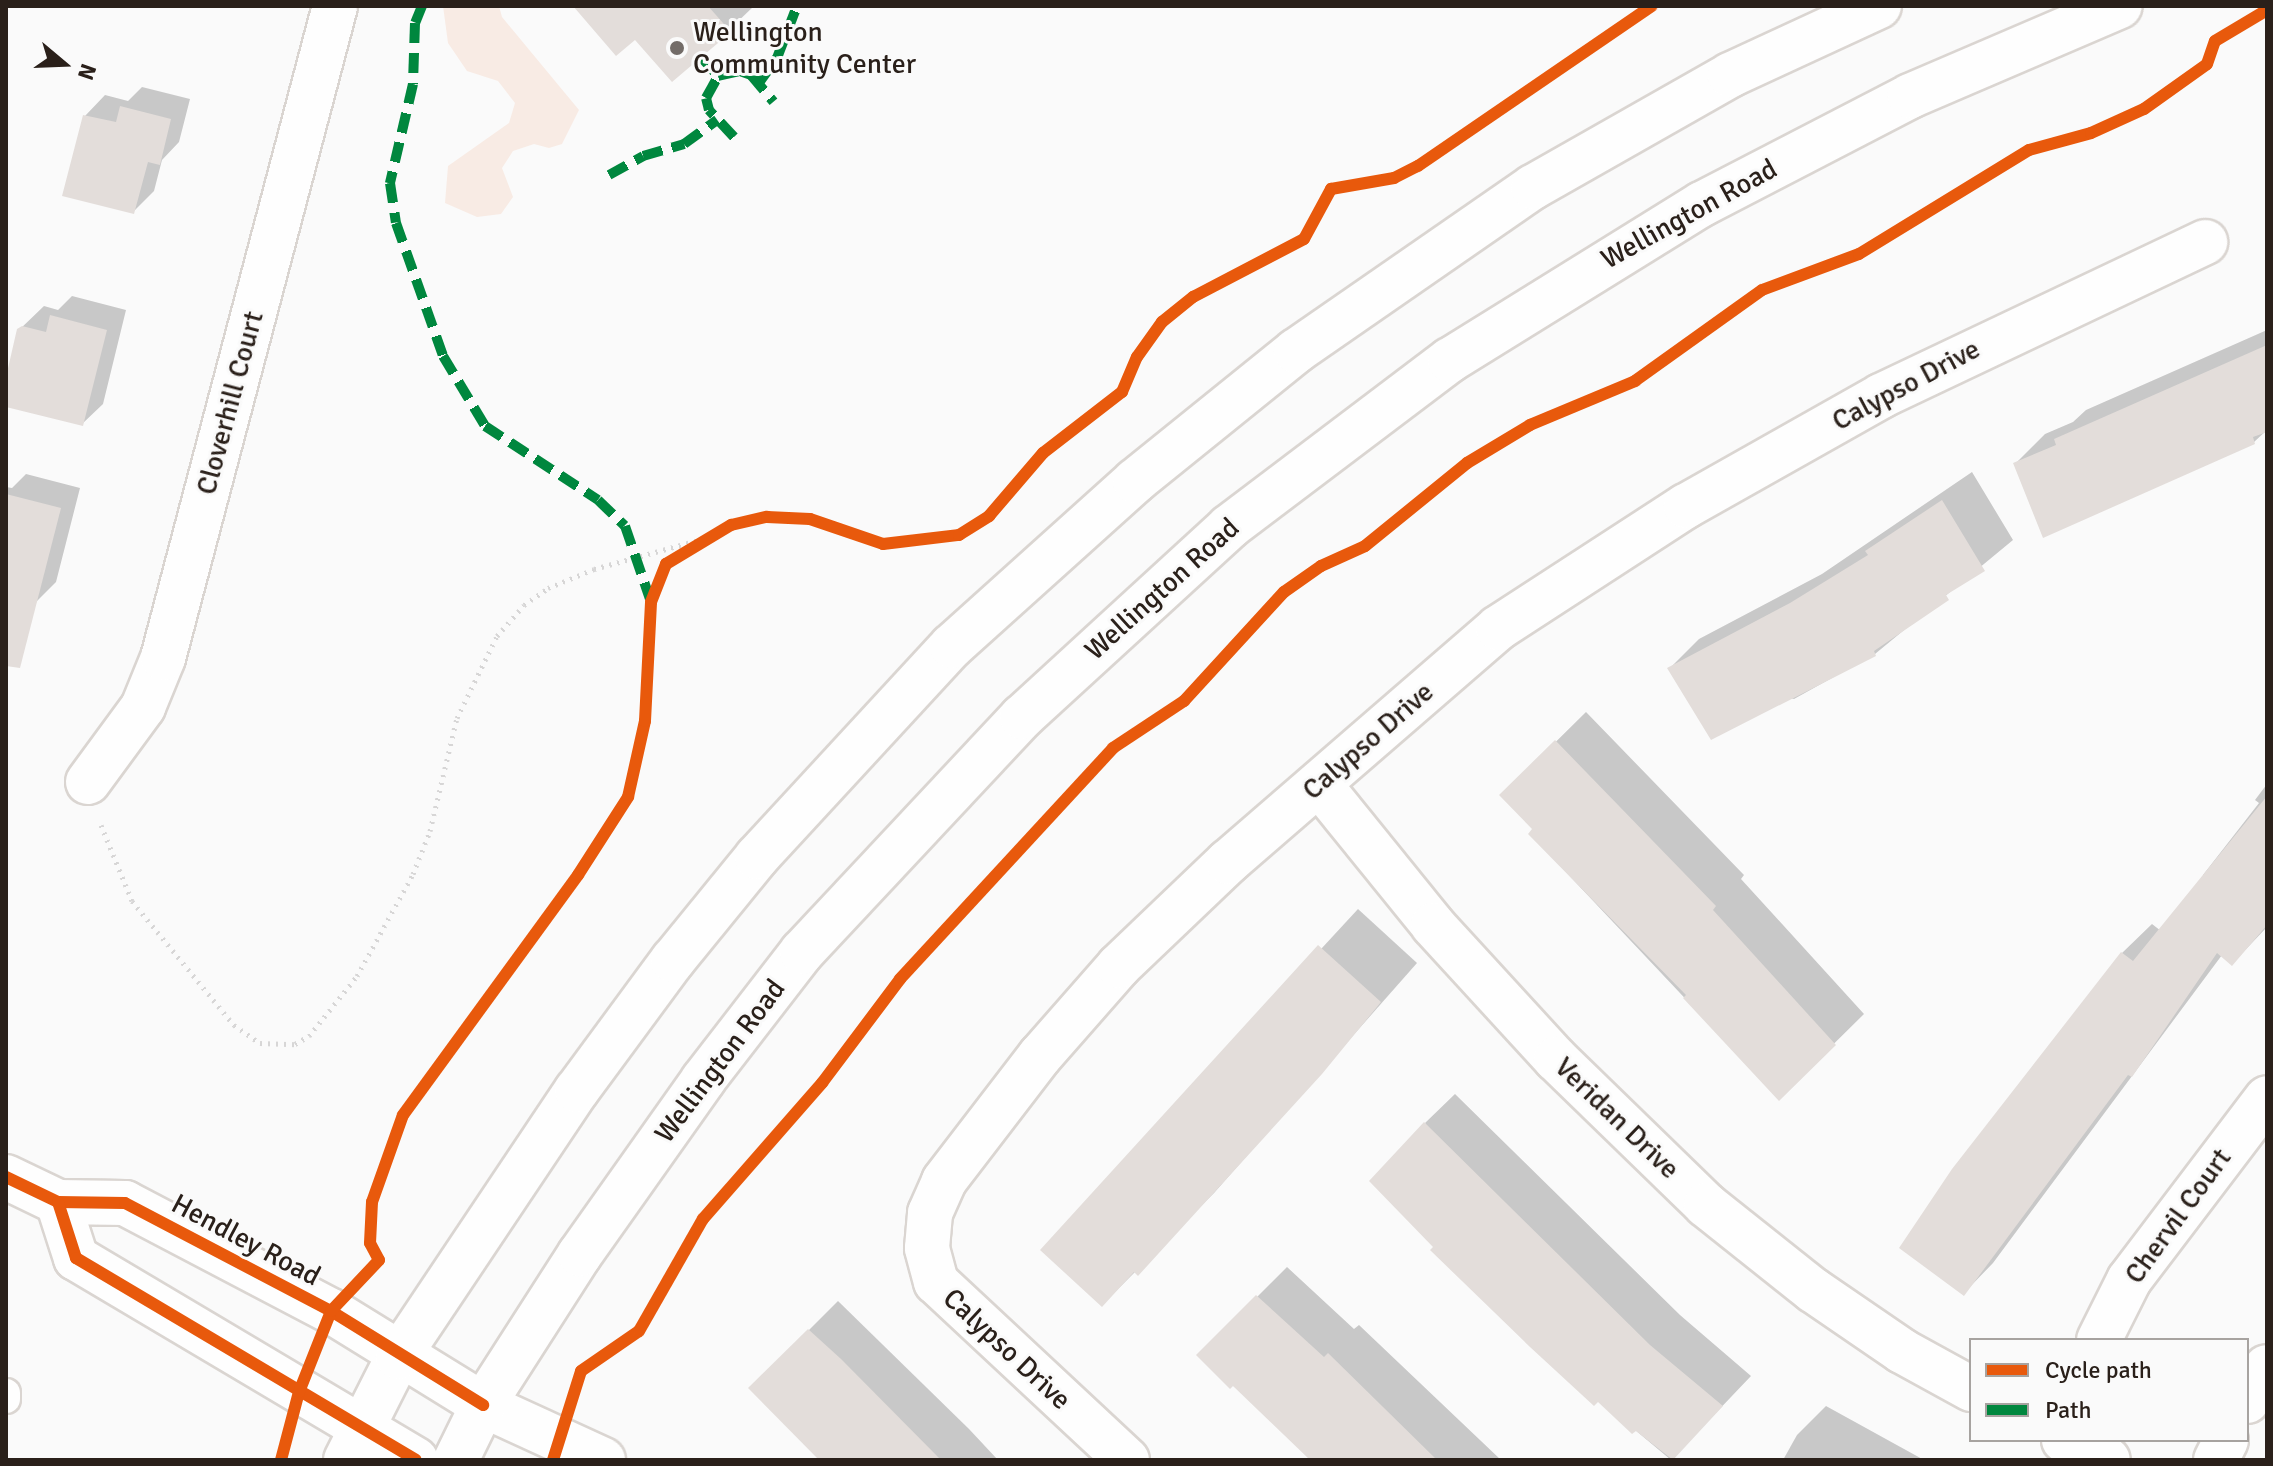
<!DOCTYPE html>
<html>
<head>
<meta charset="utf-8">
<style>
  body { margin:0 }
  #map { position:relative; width:2273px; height:1466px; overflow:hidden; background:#fafafa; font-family:Signika,sans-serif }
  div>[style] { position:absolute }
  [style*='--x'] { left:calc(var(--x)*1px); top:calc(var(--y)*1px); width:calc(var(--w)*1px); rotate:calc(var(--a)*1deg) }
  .green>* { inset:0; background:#f8ebe4 }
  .shadow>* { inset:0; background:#0003 }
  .building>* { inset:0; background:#e3ddda }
  .path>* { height:5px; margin-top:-2.5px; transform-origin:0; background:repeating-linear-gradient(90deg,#d7d6d6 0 2px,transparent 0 8px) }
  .roads { filter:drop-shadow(2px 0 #dad5d1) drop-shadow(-2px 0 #dad5d1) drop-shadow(0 2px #dad5d1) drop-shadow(0 -2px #dad5d1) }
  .service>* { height:28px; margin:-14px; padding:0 14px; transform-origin:14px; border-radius:14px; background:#fefefe }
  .minor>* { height:44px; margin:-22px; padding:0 22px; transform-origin:22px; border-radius:22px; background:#fefefe }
  .tertiary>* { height:44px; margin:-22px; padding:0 22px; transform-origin:22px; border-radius:22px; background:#fefefe }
  .secondary>* { height:44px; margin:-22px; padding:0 22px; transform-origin:22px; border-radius:22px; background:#fefefe }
  .quiet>* { height:10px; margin-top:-5px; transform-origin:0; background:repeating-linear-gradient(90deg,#00873e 0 20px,transparent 0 30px) }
  .cycleway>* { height:12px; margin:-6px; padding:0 6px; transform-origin:6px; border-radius:6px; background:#e8590c }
  .dots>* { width:22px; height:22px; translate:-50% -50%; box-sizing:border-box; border:4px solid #fafafa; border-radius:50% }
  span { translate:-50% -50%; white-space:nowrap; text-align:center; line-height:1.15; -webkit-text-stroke:6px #fafafa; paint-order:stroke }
  .poi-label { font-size:28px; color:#2a201a }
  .left { translate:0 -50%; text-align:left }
  .street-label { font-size:28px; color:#2a201a }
  .frame { position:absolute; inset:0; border:8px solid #2a201a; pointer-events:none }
  .legend { position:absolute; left:1969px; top:1338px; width:280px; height:104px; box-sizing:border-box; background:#fafafa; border:2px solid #a7a3a0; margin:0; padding:10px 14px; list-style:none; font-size:24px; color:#2a201a }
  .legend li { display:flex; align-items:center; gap:16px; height:40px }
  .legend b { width:40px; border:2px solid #a7a3a0 }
  .north { position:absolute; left:24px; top:24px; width:80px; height:80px; -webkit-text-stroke:6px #fafafa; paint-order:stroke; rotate:109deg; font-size:22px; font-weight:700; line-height:32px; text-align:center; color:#2a201a }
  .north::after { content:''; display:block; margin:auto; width:28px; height:36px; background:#2a201a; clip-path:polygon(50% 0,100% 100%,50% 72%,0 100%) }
</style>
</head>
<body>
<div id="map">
  <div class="green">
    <div style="clip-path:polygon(443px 6px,499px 6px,502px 17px,579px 110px,562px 144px,549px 148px,534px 144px,513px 151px,502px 168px,513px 197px,501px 214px,477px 217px,445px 203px,448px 166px,509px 123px,515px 103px,498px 81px,467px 71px,448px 43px)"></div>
  </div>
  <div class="shadow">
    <div style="clip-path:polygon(578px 6px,754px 6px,729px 30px,635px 37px)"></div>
    <div style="clip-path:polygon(142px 87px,190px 99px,179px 142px,162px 160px,154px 191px,133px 212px,85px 116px,105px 95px,128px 101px)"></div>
    <div style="clip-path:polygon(72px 296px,126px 310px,103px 404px,82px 424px,6px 405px,19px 330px,44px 306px,58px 310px)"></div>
    <div style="clip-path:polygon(2267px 330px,2267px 430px,2254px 442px,2015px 464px,2045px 434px,2073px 422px,2086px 410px)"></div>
    <div style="clip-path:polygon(1972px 472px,2013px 540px,1875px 654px,1794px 699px,1670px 668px,1699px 639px,1822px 574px)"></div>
    <div style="clip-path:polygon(26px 474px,80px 488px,56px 582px,36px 602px,6px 595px,6px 487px,12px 488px)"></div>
    <div style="clip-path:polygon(1586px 712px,1744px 875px,1741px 879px,1864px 1014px,1779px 1098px,1530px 834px,1535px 829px,1502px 795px)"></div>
    <div style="clip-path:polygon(2267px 784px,2267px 927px,2232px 964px,2222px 955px,1993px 1263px,1964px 1293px,2122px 953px,2152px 924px,2161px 931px,2206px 878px,2203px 875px,2259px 803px,2255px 800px)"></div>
    <div style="clip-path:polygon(1358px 909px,1417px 963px,1214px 1193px,1102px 1305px,1043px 1250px)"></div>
    <div style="clip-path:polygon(1455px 1094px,1680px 1315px,1751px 1376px,1671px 1460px,1598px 1399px,1425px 1123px)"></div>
    <div style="clip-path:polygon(1287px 1267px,1354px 1329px,1359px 1325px,1501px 1460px,1316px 1460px,1199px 1355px)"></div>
    <div style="clip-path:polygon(838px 1301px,969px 1429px,998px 1460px,821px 1460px,751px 1388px)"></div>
    <div style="clip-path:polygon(1826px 1406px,1924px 1460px,1783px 1460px,1797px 1435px)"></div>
  </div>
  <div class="building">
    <div style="clip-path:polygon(573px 6px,708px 6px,731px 32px,672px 82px,635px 40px,616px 56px)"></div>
    <div style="clip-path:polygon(120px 106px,171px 119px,160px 165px,148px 162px,134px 214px,62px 196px,83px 115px,116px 122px)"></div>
    <div style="clip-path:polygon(50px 315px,107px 330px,83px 426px,6px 407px,6px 377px,17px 329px,22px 326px,46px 332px)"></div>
    <div style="clip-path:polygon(2267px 345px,2267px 432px,2253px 437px,2255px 444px,2043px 538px,2013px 463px,2056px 445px,2054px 439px)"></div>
    <div style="clip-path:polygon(6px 494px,61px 508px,20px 668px,6px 666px)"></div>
    <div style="clip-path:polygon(1942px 500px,1985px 571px,1946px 595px,1949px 600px,1874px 651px,1876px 656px,1711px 740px,1667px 668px,1790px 603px,1868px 555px,1865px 551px)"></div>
    <div style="clip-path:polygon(1555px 740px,1716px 906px,1713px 910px,1836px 1045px,1779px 1101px,1683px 998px,1686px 995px,1528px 834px,1532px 829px,1499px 795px)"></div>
    <div style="clip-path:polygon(2267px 796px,2267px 925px,2232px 966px,2217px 953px,2132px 1077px,2128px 1075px,1964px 1296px,1899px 1248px,1952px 1169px,2121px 952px,2133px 961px)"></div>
    <div style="clip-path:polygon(1318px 945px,1381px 1002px,1322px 1074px,1138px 1276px,1134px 1272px,1102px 1307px,1040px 1250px)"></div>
    <div style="clip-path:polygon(1424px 1122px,1650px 1345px,1723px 1406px,1673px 1460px,1636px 1431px,1632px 1434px,1598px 1402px,1594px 1406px,1530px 1347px,1430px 1250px,1433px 1247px,1369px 1181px)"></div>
    <div style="clip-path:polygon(1256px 1295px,1324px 1357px,1328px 1353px,1437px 1460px,1310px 1460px,1233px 1386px,1230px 1389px,1196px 1355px)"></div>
    <div style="clip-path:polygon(808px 1329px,841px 1359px,941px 1460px,819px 1460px,748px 1388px)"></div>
  </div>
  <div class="path">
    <div style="--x:101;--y:825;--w:82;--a:67.8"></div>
    <div style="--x:132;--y:901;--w:161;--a:50.6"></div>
    <div style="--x:234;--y:1025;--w:32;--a:35"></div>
    <div style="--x:260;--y:1043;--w:35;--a:2"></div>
    <div style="--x:295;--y:1044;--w:16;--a:-30"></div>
    <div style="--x:309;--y:1036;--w:77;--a:-51.3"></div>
    <div style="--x:357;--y:976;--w:116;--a:-61.2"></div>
    <div style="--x:413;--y:874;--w:46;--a:-68.4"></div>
    <div style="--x:430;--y:831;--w:116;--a:-76.6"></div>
    <div style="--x:457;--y:718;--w:91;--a:-64"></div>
    <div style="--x:497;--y:636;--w:41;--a:-48.9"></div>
    <div style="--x:524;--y:605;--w:29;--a:-35"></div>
    <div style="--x:548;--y:588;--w:50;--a:-22.4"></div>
    <div style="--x:594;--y:569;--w:116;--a:-15.5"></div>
  </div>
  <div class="roads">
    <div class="service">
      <div style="--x:6;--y:1393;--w:6;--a:90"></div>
    </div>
    <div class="minor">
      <div style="--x:88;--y:782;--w:93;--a:-53.7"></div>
      <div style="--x:143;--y:707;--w:53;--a:-67.8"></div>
      <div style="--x:163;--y:658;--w:674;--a:-75.22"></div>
      <div style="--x:1319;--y:784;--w:181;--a:51"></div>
      <div style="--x:1433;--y:925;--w:182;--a:47.5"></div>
      <div style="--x:1556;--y:1059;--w:209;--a:44.2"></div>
      <div style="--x:1706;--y:1205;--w:137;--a:38.5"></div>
      <div style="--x:1813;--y:1290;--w:108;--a:34.4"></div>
      <div style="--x:1902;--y:1351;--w:79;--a:28.8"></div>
      <div style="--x:2099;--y:1340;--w:67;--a:-63.4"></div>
      <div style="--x:2129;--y:1280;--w:228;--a:-52.8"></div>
      <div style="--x:2247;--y:1401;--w:39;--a:-60"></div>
      <div style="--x:483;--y:1405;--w:132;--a:24.6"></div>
      <div style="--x:2064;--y:1440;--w:48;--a:24.4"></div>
      <div style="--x:1127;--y:1460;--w:261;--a:-137"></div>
      <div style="--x:936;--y:1282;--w:35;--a:-105"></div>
      <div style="--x:927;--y:1248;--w:35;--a:-85"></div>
      <div style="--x:930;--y:1213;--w:35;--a:-66"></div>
      <div style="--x:944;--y:1181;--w:158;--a:-52.5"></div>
      <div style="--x:1040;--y:1056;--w:120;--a:-48.7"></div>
      <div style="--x:1119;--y:966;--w:151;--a:-43.7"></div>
      <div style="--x:1228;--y:862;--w:357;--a:-40.9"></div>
      <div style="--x:1498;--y:628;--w:224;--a:-33"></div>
      <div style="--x:1686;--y:506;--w:224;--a:-29.4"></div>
      <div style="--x:1881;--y:396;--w:359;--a:-25.4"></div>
      <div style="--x:2216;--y:1460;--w:22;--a:-63"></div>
    </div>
    <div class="tertiary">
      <div style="--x:6;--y:1177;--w:58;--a:25.7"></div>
      <div style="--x:58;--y:1202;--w:67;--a:0.9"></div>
      <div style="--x:125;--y:1203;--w:233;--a:27.7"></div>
      <div style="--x:331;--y:1311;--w:179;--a:31.7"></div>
      <div style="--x:58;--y:1202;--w:59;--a:72.2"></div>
      <div style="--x:76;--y:1258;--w:395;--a:30.7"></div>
    </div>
    <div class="secondary">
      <div style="--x:346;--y:1460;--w:115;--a:-63.2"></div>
      <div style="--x:398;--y:1357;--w:321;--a:-56.2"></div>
      <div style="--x:577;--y:1090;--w:162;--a:-53.6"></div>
      <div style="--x:673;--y:960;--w:133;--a:-50.8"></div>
      <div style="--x:757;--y:857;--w:287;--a:-47.3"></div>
      <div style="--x:952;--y:646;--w:246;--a:-42"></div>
      <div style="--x:1135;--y:481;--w:207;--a:-38.9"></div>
      <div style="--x:1296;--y:351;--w:288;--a:-34.7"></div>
      <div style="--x:1533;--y:187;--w:227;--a:-29.6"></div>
      <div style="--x:1730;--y:75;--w:164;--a:-24.8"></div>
      <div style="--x:456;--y:1460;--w:61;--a:-63.9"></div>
      <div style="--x:483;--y:1405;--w:179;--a:-57.3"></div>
      <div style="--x:580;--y:1254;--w:213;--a:-54.7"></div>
      <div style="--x:703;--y:1080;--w:162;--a:-52.3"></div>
      <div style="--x:802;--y:952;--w:322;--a:-46.9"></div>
      <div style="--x:1022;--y:717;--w:281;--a:-42.5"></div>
      <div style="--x:1229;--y:527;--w:277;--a:-37.1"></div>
      <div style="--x:1450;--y:360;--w:296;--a:-31.8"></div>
      <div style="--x:1702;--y:204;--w:234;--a:-27.4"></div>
      <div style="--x:1910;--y:96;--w:228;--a:-23.2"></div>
    </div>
  </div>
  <div class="quiet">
    <div style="--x:422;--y:6;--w:18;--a:112"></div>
    <div style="--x:415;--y:23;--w:61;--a:91.9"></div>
    <div style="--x:413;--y:84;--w:102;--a:103.1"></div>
    <div style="--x:390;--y:183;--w:40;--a:81.5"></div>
    <div style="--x:396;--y:223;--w:141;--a:70.5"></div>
    <div style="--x:443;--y:356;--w:82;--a:59"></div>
    <div style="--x:485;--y:426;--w:135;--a:33.2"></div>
    <div style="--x:598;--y:500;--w:37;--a:44"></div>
    <div style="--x:625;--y:526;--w:77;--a:71.1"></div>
    <div style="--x:701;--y:57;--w:25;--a:48"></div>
    <div style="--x:758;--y:84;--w:32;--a:-54"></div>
    <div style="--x:777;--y:58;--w:56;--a:-69"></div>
    <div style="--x:734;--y:137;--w:37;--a:-133"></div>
    <div style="--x:709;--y:110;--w:12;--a:-104"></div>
    <div style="--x:706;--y:98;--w:25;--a:-61"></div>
    <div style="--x:718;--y:76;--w:23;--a:-13"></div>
    <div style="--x:740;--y:71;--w:12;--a:20"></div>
    <div style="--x:751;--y:75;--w:35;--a:50"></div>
    <div style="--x:609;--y:175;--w:39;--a:-29"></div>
    <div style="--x:643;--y:156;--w:43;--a:-16.3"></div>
    <div style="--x:684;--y:144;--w:41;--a:-36"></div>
  </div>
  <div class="cycleway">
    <div style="--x:6;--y:1177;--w:58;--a:25.7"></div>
    <div style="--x:58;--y:1202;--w:67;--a:0.9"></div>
    <div style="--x:125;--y:1203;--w:233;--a:27.7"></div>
    <div style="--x:331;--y:1311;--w:179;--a:31.7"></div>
    <div style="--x:58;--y:1202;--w:59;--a:72.2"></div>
    <div style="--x:76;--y:1258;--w:395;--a:30.7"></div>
    <div style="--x:281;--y:1460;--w:70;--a:-75.2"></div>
    <div style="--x:299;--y:1392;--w:87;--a:-68.4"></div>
    <div style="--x:331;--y:1311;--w:70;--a:-46.7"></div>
    <div style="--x:379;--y:1260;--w:19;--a:-118"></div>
    <div style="--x:370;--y:1243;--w:41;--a:-87.2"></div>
    <div style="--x:372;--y:1202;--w:92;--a:-70.4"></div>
    <div style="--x:403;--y:1115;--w:297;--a:-53.9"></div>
    <div style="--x:578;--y:875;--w:93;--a:-57.3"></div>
    <div style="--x:628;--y:797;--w:78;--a:-77.4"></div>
    <div style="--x:645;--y:721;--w:119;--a:-87.1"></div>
    <div style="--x:651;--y:602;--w:41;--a:-68.5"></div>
    <div style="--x:666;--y:564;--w:76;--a:-31"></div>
    <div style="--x:731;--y:525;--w:37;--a:-13"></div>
    <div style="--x:767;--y:517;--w:43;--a:2.7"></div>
    <div style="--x:810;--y:519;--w:77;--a:18.9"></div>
    <div style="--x:883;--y:544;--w:77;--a:-6.8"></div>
    <div style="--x:959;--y:535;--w:36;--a:-32"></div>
    <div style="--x:989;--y:516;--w:83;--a:-49.4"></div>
    <div style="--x:1043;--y:453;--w:100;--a:-37.7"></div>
    <div style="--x:1122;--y:392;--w:38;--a:-67"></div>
    <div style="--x:1137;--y:357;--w:43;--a:-54.5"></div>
    <div style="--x:1162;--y:322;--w:40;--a:-39"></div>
    <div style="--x:1193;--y:297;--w:125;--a:-27.6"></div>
    <div style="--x:1304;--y:239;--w:57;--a:-61.6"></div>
    <div style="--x:1331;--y:189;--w:64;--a:-9.9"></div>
    <div style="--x:1394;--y:178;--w:27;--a:-27"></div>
    <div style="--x:1418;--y:166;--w:283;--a:-34.4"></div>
    <div style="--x:553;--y:1460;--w:93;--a:-72.5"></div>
    <div style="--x:581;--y:1371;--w:70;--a:-34.6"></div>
    <div style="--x:639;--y:1331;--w:129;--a:-60.3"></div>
    <div style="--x:703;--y:1219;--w:181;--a:-48.8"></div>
    <div style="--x:822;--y:1083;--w:130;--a:-53.1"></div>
    <div style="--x:900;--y:979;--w:314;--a:-47.3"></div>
    <div style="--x:1113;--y:748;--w:85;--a:-33.5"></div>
    <div style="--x:1184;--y:701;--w:148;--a:-47.5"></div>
    <div style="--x:1284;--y:592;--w:45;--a:-35.1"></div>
    <div style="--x:1321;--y:566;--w:48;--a:-24.4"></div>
    <div style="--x:1365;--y:546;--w:132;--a:-39.1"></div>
    <div style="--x:1467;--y:463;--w:74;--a:-31.1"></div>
    <div style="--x:1530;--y:425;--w:114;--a:-22.7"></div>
    <div style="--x:1635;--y:381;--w:156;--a:-35.6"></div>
    <div style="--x:1762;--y:290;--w:103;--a:-20.4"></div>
    <div style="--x:1859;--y:254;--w:199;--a:-31.5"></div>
    <div style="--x:2029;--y:150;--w:64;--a:-15.3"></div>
    <div style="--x:2091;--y:133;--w:58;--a:-24.4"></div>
    <div style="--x:2144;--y:109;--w:77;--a:-35.5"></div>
    <div style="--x:2207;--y:64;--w:24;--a:-71"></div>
    <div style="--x:2215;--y:41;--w:61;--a:-30.8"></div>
  </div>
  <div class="dots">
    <div style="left:677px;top:48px;background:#736c68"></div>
  </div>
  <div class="poi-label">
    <span class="left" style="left:693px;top:48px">Wellington<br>Community Center</span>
  </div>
  <div class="street-label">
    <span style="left:1689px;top:214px;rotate:-29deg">Wellington Road</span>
    <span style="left:1906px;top:385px;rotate:-28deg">Calypso Drive</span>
    <span style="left:230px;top:403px;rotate:-75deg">Cloverhill Court</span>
    <span style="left:1162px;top:589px;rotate:-42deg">Wellington Road</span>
    <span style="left:1368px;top:741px;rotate:-41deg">Calypso Drive</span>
    <span style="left:720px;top:1061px;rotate:-53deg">Wellington Road</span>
    <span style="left:1617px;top:1118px;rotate:44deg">Veridan Drive</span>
    <span style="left:2178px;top:1216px;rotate:-54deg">Chervil Court</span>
    <span style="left:246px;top:1240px;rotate:28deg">Hendley Road</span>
    <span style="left:1007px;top:1349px;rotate:43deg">Calypso Drive</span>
  </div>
  <div class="frame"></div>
  <ul class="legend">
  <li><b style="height:10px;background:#e8590c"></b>Cycle path</li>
  <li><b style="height:10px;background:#00873e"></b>Path</li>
  </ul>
  <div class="north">N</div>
</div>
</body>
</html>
